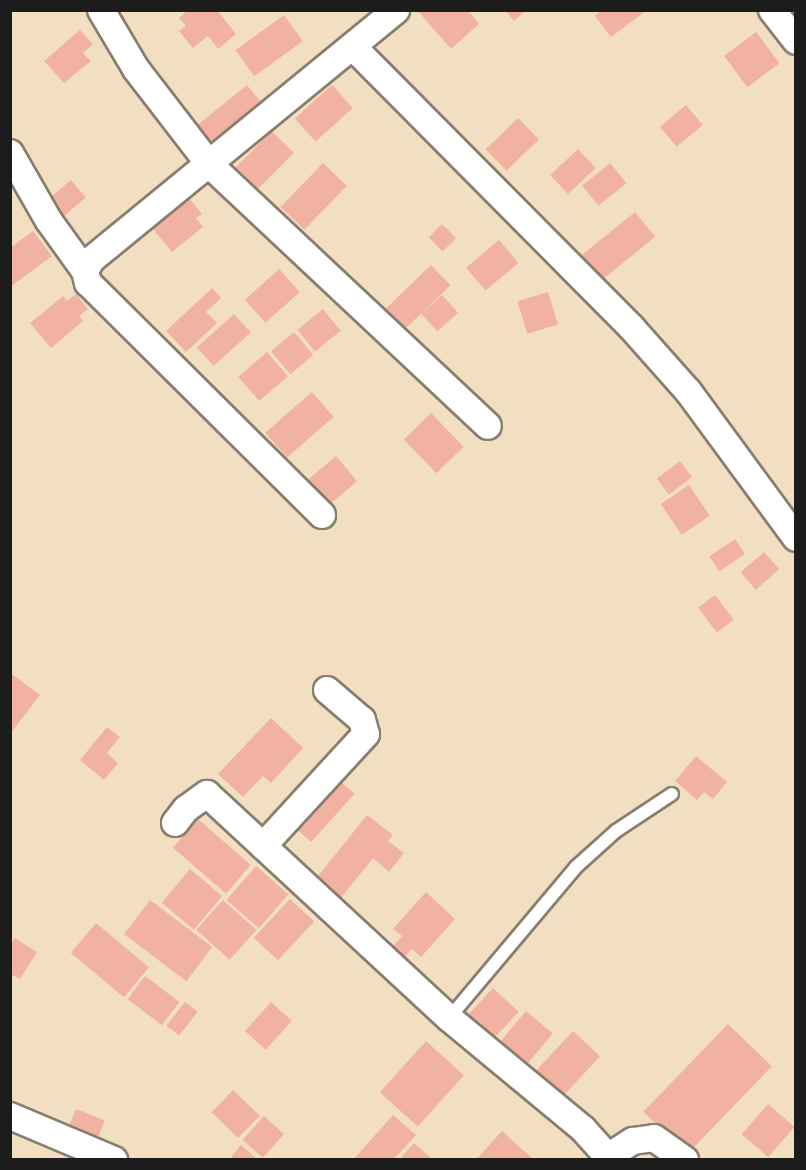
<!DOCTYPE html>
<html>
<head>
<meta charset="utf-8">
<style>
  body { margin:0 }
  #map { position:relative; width:806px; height:1170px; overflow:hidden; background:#f2dfc1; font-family:Mynerve,sans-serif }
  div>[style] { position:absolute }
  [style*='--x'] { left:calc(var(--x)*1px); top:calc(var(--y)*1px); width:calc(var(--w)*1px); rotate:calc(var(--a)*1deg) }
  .building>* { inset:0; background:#f1b2a1; transform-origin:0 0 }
  .roads { filter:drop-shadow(2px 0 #877e6e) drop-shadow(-2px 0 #877e6e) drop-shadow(0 2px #877e6e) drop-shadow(0 -2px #877e6e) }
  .service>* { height:12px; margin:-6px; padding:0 6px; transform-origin:6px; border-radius:6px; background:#fff }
  .minor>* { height:26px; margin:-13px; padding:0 13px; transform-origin:13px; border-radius:13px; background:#fff }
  span { translate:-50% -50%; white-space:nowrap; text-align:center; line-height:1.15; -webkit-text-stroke:4.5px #fdfcf7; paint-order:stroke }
  .frame { position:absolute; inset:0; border:12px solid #1c1c1c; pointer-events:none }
</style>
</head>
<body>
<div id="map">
  <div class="building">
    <div style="clip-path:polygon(188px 10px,217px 10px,236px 34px,218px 49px,208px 36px,193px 48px,179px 31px,186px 26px,179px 18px)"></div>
    <div style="clip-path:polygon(417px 10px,468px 10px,479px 24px,451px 49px)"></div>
    <div style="clip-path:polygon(505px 10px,526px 10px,514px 21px)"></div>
    <div style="clip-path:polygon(601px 10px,641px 10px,643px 13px,611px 37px,595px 16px)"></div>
    <div style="left:284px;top:15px;width:32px;height:60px;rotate:54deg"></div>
    <div style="clip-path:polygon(80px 30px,93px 44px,83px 53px,91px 61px,64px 83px,44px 61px)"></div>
    <div style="left:756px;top:32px;width:39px;height:40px;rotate:53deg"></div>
    <div style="left:247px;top:85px;width:28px;height:68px;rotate:51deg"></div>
    <div style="left:332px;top:85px;width:31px;height:50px;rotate:48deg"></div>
    <div style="left:686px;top:105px;width:26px;height:34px;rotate:50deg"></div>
    <div style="left:518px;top:118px;width:30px;height:45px;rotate:46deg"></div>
    <div style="left:272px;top:131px;width:31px;height:51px;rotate:45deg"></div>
    <div style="left:578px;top:149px;width:26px;height:38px;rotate:47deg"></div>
    <div style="left:323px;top:163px;width:33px;height:61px;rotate:44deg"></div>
    <div style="left:610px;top:163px;width:26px;height:36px;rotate:51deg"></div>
    <div style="left:71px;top:180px;width:23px;height:30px;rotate:50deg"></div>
    <div style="clip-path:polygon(190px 199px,202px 214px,196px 218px,203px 227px,172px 252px,152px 228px)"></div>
    <div style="left:635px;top:212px;width:32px;height:77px;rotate:51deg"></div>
    <div style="left:442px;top:224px;width:20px;height:19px;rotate:45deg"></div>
    <div style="clip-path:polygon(33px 231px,52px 256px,10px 287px,10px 248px)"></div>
    <div style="left:499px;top:240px;width:30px;height:43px;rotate:50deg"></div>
    <div style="left:431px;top:265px;width:28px;height:64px;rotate:46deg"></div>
    <div style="left:279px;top:269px;width:31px;height:46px;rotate:48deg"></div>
    <div style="clip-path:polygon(212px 288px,221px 298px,206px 312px,217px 323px,186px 352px,166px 331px)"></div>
    <div style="left:548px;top:292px;width:34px;height:32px;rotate:73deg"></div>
    <div style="clip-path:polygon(76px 294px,88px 309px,79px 316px,83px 321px,51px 348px,30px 323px,63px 296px,67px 301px)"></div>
    <div style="left:442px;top:295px;width:24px;height:28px;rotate:48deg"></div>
    <div style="left:323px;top:309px;width:28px;height:33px;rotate:51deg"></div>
    <div style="left:234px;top:314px;width:25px;height:50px;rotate:48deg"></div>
    <div style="left:294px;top:332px;width:30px;height:30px;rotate:50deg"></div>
    <div style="left:267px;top:352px;width:32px;height:38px;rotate:49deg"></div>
    <div style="left:312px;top:392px;width:33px;height:62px;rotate:49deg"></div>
    <div style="left:431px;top:413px;width:47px;height:38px;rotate:46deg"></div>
    <div style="left:336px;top:456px;width:33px;height:38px;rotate:50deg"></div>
    <div style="left:680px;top:461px;width:20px;height:29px;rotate:53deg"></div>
    <div style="left:689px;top:485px;width:37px;height:34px;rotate:56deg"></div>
    <div style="left:735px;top:539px;width:18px;height:31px;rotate:56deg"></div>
    <div style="left:764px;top:552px;width:23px;height:31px;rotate:49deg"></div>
    <div style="left:715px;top:595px;width:31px;height:21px;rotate:53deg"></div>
    <div style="clip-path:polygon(13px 675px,40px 695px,10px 734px,10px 677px)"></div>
    <div style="clip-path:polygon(271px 718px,303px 748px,271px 783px,263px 776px,243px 797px,218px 774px)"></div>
    <div style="clip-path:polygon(107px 727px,120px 737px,107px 753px,118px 763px,104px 780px,80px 760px)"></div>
    <div style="clip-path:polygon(696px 756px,727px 782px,713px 799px,704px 792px,697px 800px,675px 781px)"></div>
    <div style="left:336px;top:777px;width:25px;height:65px;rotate:42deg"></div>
    <div style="clip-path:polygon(367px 815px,393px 835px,388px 841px,404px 853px,389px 872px,373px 858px,339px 900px,314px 881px)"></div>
    <div style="left:198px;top:819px;width:70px;height:38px;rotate:41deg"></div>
    <div style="left:256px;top:866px;width:43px;height:45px;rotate:41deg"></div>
    <div style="left:190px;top:869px;width:42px;height:44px;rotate:40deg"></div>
    <div style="clip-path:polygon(426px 892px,455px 919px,421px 957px,412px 949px,401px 961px,390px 950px,402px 936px,393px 929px)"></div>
    <div style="left:290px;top:899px;width:33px;height:53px;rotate:43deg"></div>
    <div style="left:150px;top:900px;width:78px;height:43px;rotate:37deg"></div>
    <div style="left:223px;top:900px;width:45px;height:40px;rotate:42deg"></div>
    <div style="left:96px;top:923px;width:69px;height:39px;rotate:40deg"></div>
    <div style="clip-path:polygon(15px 938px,37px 952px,20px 979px,10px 974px,10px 946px)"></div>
    <div style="left:145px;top:976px;width:43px;height:29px;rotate:37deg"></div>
    <div style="left:493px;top:988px;width:35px;height:39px;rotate:43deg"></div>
    <div style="left:185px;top:1002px;width:16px;height:30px;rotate:38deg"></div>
    <div style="left:271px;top:1002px;width:28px;height:39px;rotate:42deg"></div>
    <div style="left:526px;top:1011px;width:35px;height:48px;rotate:40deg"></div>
    <div style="left:728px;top:1024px;width:61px;height:122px;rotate:44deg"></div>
    <div style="left:573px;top:1031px;width:37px;height:59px;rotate:43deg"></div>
    <div style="left:426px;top:1041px;width:51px;height:69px;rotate:42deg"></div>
    <div style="left:233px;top:1090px;width:37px;height:31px;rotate:44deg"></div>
    <div style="left:768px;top:1104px;width:35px;height:40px;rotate:41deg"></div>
    <div style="left:76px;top:1109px;width:31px;height:19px;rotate:22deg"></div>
    <div style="clip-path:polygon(393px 1115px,416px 1135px,393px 1160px,353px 1160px)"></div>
    <div style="left:264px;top:1116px;width:27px;height:32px;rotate:42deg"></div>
    <div style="clip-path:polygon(502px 1131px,534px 1160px,476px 1160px)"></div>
    <div style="clip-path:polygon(414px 1143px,433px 1160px,399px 1160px)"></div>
    <div style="clip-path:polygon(241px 1145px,258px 1160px,229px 1160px)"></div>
  </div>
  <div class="roads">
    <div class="service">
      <div style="--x:449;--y:1018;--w:197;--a:-49.9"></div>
      <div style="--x:576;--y:867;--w:54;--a:-42"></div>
      <div style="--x:616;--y:831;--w:67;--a:-33.5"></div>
    </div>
    <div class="minor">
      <div style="--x:101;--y:10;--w:69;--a:59.3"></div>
      <div style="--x:136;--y:69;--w:121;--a:52.4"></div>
      <div style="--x:210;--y:165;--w:381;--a:43.2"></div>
      <div style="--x:772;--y:10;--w:39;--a:52"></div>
      <div style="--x:353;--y:47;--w:396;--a:45.2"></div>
      <div style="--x:632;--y:328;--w:84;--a:48.4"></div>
      <div style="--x:688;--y:391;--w:182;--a:53.7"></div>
      <div style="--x:10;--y:153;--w:78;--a:60.2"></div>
      <div style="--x:49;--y:221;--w:62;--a:54.2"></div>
      <div style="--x:322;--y:515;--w:330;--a:-135.2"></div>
      <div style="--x:88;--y:283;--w:12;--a:-104"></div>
      <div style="--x:85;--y:271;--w:13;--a:-61"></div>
      <div style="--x:91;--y:260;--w:394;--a:-39.3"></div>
      <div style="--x:175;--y:823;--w:18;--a:-52"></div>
      <div style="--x:186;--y:809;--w:26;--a:-36"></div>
      <div style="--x:207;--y:794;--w:330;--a:42.8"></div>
      <div style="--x:449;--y:1018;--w:174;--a:39.6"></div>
      <div style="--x:583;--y:1129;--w:38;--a:48"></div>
      <div style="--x:608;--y:1157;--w:4;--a:135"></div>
      <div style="--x:263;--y:846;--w:152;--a:-47.4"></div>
      <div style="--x:366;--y:734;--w:15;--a:-106"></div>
      <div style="--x:362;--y:720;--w:46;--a:-139.4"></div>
      <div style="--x:10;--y:1116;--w:113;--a:22.9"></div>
      <div style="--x:608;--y:1157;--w:30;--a:-33"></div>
      <div style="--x:633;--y:1141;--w:21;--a:-8"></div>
      <div style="--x:654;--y:1138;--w:38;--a:35"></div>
    </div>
  </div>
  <div class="frame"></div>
</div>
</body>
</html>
